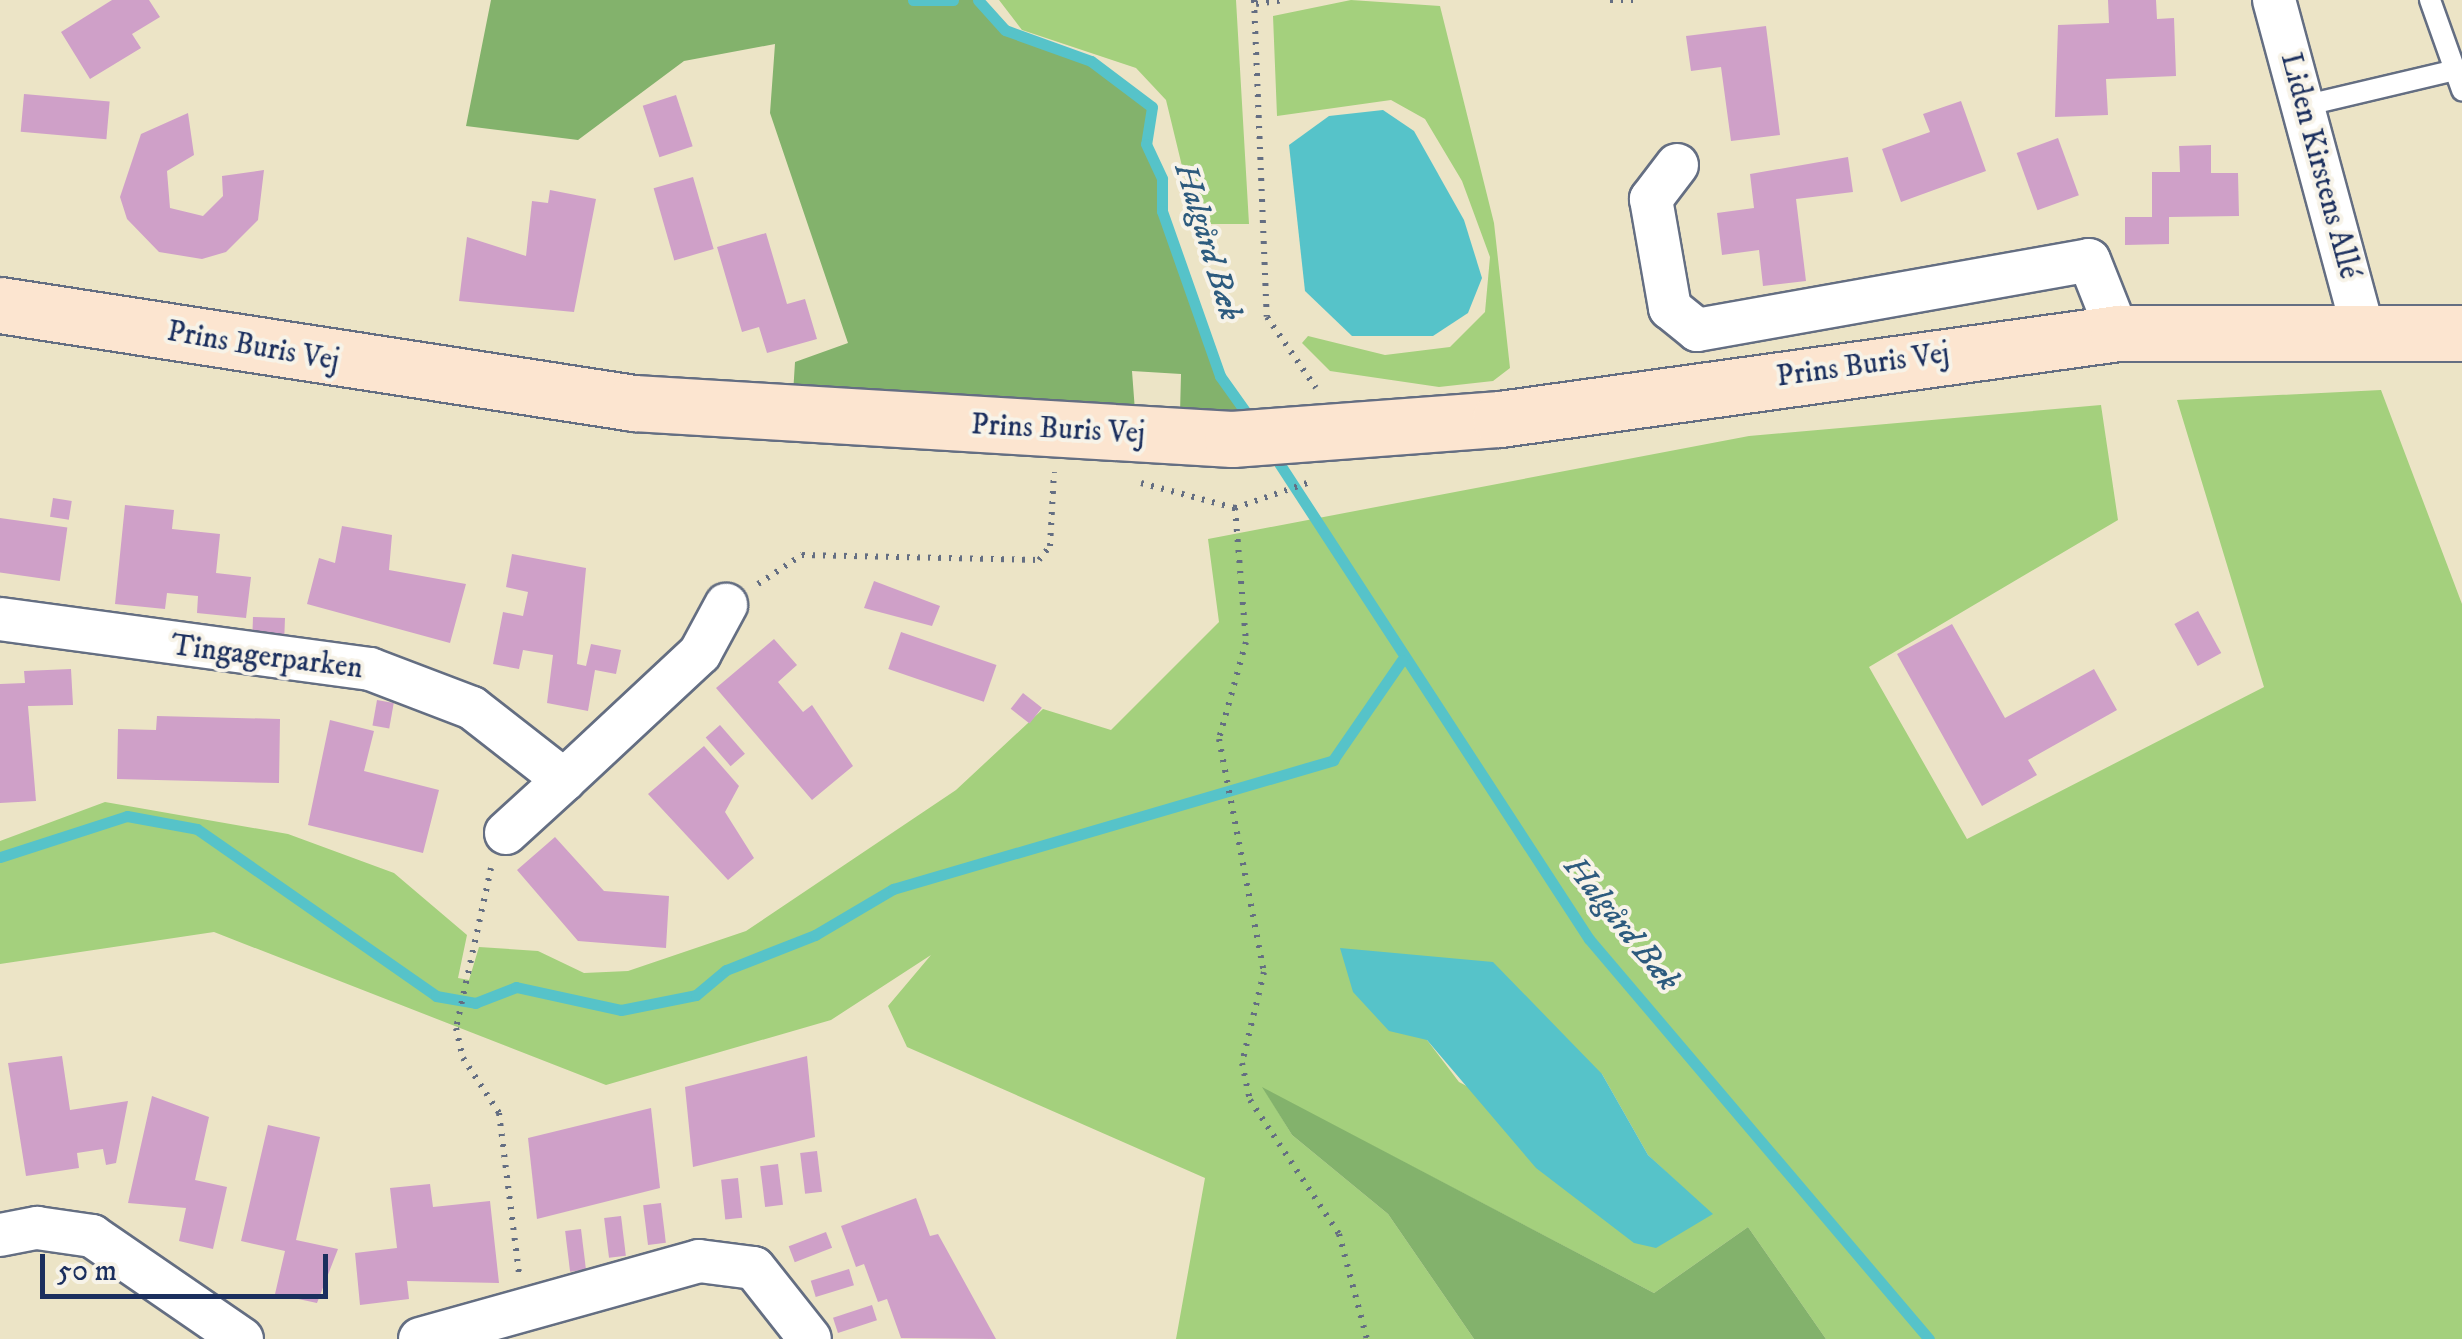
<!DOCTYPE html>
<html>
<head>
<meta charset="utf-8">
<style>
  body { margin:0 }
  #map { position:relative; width:2462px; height:1339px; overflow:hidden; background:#ece4c6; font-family:"IM FELL DW Pica",serif }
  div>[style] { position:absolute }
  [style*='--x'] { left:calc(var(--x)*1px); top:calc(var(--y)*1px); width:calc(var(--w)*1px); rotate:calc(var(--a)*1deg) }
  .green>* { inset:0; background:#a4d07d }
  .forest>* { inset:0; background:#83b26c }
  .water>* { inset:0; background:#56c3c9 }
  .stream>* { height:11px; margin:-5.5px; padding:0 5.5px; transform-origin:5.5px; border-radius:5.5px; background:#56c3c9 }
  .building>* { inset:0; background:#cfa0c8; transform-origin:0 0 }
  .path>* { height:6px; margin-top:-3px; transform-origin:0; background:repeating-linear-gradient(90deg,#646e82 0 2.5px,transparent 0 10.5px) }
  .roads { filter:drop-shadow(2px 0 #646e82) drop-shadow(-2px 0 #646e82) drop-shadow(0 2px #646e82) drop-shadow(0 -2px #646e82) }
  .lane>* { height:20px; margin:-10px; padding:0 10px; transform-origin:10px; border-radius:10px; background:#fff }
  .street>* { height:42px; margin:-21px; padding:0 21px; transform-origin:21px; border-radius:21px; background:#fff }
  .secondary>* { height:55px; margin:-27.5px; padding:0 27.5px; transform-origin:27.5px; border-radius:27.5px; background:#fce5d0 }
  span { translate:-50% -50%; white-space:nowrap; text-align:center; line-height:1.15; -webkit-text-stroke:8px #f7f3e8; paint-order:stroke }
  .street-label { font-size:30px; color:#1b2f5e }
  .water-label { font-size:32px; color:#2d5b7e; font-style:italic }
  .scale { position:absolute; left:40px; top:1254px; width:288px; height:45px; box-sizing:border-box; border:5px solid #1b2f5e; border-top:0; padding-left:12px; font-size:30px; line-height:35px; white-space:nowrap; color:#1b2f5e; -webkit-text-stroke:8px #f7f3e8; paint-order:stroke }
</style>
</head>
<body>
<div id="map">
  <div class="green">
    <div style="clip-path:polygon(999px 0,1236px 0,1249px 224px,1196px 224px,1166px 100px,1136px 68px,1022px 30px)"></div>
    <div style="clip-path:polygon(1351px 0,1440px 6px,1494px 223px,1510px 368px,1493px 381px,1439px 387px,1330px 371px,1302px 343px,1308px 336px,1385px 355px,1450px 347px,1485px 312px,1490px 257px,1462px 181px,1425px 119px,1391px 100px,1277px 116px,1273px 16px)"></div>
    <div style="clip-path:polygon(evenodd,2381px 390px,2462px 604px,2462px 1339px,1826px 1339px,1748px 1227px,1654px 1293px,1264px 1089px,1292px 1135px,1388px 1214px,1474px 1339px,1176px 1339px,1205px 1178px,907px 1047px,888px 1006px,931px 955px,831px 1020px,606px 1085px,214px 932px,0 964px,0 841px,105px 802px,288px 834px,394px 873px,467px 935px,458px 978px,469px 980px,479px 947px,538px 951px,584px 973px,628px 971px,746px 931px,956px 790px,1043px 709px,1111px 730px,1219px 622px,1208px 539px,1749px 436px,2101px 405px,2118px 520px,1869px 667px,1967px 839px,2264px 687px,2177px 400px,2381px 390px,1427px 1040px,1602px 1074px,1648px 1155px,1712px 1215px,1459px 1082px,1427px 1040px)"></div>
  </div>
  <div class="forest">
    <div style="clip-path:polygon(491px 0,978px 0,1006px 30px,1091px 61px,1152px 107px,1146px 144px,1162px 179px,1162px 211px,1220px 376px,1247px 414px,1180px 413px,1181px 374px,1132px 371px,1135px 411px,793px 394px,795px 362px,848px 343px,770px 113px,775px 44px,684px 61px,578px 140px,466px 126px)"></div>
    <div style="clip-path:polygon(1262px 1087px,1654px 1293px,1748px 1227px,1826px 1339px,1474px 1339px,1388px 1214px,1292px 1135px)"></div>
  </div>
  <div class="water">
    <div style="clip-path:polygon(1383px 110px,1414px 131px,1464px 220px,1482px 278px,1468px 313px,1433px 336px,1352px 336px,1305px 291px,1289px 145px,1329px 116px)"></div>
    <div style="clip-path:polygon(1340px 948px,1493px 962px,1602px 1074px,1648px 1155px,1713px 1214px,1656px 1248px,1634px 1243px,1536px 1168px,1427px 1040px,1389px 1031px,1353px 992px)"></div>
  </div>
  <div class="stream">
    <div style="--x:913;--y:0;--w:40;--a:0"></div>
    <div style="--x:978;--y:0;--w:40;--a:48"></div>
    <div style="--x:1005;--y:30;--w:91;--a:19.8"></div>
    <div style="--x:1091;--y:61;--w:76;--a:37"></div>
    <div style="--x:1152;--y:107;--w:37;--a:99"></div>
    <div style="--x:1146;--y:144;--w:38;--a:65"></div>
    <div style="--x:1162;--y:179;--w:32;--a:90"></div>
    <div style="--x:1162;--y:211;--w:175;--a:70.6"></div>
    <div style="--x:1220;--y:376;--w:47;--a:54.6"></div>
    <div style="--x:1279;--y:463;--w:568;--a:56.93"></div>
    <div style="--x:1589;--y:939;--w:525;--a:49.64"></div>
    <div style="--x:0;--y:857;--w:133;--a:-17.9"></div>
    <div style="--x:127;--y:816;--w:71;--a:10.5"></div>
    <div style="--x:197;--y:829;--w:292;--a:34.9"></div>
    <div style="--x:436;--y:996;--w:40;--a:10"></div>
    <div style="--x:475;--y:1003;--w:44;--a:-21.3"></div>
    <div style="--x:516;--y:987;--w:107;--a:12.4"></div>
    <div style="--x:621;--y:1010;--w:76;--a:-11.3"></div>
    <div style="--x:696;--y:995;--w:39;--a:-40"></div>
    <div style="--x:726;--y:970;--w:96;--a:-21.5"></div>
    <div style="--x:815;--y:935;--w:91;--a:-30.5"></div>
    <div style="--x:893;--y:889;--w:459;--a:-16.3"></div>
    <div style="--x:1333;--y:760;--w:121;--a:-55.4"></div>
  </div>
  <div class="building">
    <div style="clip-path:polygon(112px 0,149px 0,160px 17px,132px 34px,141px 48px,90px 79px,61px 32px)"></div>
    <div style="clip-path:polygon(2108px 0,2156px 0,2157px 19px,2174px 18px,2176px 76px,2106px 79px,2108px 115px,2055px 117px,2058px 25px,2109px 23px)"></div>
    <div style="clip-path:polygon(1766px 26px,1780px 135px,1731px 141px,1721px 67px,1691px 71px,1686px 36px)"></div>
    <div style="left:24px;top:94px;width:86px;height:38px;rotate:5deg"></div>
    <div style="left:676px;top:95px;width:54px;height:35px;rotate:72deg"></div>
    <div style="clip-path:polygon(1961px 101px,1986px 171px,1901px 202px,1882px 149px,1930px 132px,1923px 114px)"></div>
    <div style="clip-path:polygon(188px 113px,194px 155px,167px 171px,170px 208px,203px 216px,223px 196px,222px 176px,264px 170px,258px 220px,226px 252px,202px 259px,159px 252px,127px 219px,120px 197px,141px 134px)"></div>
    <div style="left:2058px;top:138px;width:61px;height:44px;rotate:70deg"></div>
    <div style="clip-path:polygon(2211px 145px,2211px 173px,2238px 173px,2239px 216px,2169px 217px,2169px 244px,2125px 245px,2125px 217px,2152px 217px,2152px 172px,2180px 172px,2179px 146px)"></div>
    <div style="clip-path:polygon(1848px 157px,1853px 192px,1796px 199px,1806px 281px,1763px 286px,1759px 250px,1722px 255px,1717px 213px,1754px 208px,1750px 174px)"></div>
    <div style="left:693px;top:177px;width:75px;height:41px;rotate:74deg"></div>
    <div style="clip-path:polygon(550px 190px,596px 199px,574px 312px,459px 301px,467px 237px,526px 256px,532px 201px,548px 203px)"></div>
    <div style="clip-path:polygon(766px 233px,787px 304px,805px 299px,817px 339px,767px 353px,759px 327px,742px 332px,717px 247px)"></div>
    <div style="left:53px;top:498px;width:19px;height:19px;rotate:9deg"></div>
    <div style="clip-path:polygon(125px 505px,174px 510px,172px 529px,220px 534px,216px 573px,251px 577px,246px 618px,197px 613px,198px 596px,167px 593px,165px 609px,115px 604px)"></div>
    <div style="left:0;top:518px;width:68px;height:54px;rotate:8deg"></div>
    <div style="clip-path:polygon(342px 526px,392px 535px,389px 570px,466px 584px,450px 643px,307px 604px,319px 558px,335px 563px)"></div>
    <div style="clip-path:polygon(512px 554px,586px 568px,577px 664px,586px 666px,591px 644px,621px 650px,616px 674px,595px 670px,588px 711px,547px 703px,553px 655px,523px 650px,519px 669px,493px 664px,503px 612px,523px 616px,528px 592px,506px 587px)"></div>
    <div style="clip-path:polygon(874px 581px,940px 606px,932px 626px,864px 608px)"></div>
    <div style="left:2198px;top:611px;width:48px;height:27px;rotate:61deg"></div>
    <div style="left:253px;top:617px;width:32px;height:19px;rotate:2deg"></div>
    <div style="clip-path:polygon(1952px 624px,2005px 718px,2094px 669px,2117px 710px,2028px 760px,2037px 775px,1982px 806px,1897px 654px)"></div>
    <div style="left:901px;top:632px;width:101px;height:39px;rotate:19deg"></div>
    <div style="clip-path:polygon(774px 639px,797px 665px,778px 682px,803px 712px,812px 705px,853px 766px,812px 800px,716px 688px)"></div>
    <div style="clip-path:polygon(71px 669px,73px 705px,28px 706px,36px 801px,0 803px,0 684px,25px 683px,24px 671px)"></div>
    <div style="left:1023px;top:693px;width:24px;height:20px;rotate:38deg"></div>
    <div style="left:377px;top:700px;width:17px;height:26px;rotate:10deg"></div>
    <div style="clip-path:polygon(157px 716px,280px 719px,279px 783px,117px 779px,118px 729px,156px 730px)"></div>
    <div style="clip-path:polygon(330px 720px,374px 731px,364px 771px,439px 790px,423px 853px,308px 825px)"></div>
    <div style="left:720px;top:725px;width:38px;height:19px;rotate:49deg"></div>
    <div style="clip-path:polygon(704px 746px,739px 786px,725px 812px,754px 858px,728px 880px,648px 794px)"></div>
    <div style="clip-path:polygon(555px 837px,604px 891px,669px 896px,666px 948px,578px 941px,517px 870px)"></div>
    <div style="clip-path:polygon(62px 1056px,70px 1110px,128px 1101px,116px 1163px,106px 1165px,103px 1149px,77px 1153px,79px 1168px,26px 1176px,8px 1063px)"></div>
    <div style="clip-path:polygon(807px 1056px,815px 1137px,693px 1167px,685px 1087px)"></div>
    <div style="clip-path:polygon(152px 1096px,209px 1117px,195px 1180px,227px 1187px,213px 1249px,179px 1241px,186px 1208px,128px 1203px)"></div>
    <div style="clip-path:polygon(651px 1108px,660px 1188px,537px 1219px,528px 1138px)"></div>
    <div style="clip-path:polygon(268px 1125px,320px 1137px,296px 1240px,338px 1249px,317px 1303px,275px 1294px,285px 1251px,241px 1241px)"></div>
    <div style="left:817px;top:1151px;width:41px;height:17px;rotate:83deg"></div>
    <div style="left:778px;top:1164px;width:41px;height:18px;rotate:83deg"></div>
    <div style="left:738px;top:1178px;width:40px;height:17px;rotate:84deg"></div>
    <div style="clip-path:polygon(430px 1184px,433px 1207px,490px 1201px,499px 1283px,407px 1281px,409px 1299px,360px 1305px,355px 1253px,397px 1248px,390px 1188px)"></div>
    <div style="clip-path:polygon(916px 1198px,930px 1236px,938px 1234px,996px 1339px,901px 1338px,887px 1299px,878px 1302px,864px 1264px,856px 1267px,841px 1226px)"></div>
    <div style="left:661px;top:1203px;width:40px;height:18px;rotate:83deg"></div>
    <div style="left:621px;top:1216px;width:40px;height:17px;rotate:83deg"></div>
    <div style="left:581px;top:1229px;width:41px;height:16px;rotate:83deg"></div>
    <div style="left:826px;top:1232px;width:17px;height:40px;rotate:69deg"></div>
    <div style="left:849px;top:1269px;width:17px;height:40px;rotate:73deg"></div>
    <div style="left:872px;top:1305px;width:16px;height:41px;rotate:72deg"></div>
  </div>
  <div class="path">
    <div style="--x:1254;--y:0;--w:317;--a:87.7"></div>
    <div style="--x:1267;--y:317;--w:86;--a:55.4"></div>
    <div style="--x:1610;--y:0;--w:31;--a:0"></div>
    <div style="--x:1256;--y:4;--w:28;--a:-8"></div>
    <div style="--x:1141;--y:483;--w:97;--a:14.9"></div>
    <div style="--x:1235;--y:508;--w:79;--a:-19.1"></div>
    <div style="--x:1235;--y:508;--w:134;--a:85.3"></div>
    <div style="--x:1246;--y:642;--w:101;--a:105.6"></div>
    <div style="--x:1219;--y:739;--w:237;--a:79.1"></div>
    <div style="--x:1264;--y:972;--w:94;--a:103.6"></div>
    <div style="--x:1242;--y:1063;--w:38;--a:78"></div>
    <div style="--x:1250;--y:1100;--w:161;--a:56.4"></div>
    <div style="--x:1339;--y:1234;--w:109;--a:75.1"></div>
    <div style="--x:758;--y:584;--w:53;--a:-33.4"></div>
    <div style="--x:802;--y:555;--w:237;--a:1.2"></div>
    <div style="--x:1039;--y:560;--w:18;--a:-52"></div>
    <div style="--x:1050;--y:546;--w:74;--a:-86.9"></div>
    <div style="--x:491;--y:868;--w:164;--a:102.3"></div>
    <div style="--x:456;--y:1028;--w:31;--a:77"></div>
    <div style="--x:463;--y:1058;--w:66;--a:56.8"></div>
    <div style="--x:499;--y:1113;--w:162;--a:82.9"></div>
  </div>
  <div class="roads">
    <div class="lane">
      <div style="--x:2430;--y:0;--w:96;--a:70.4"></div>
      <div style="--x:2303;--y:106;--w:156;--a:-13.3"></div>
    </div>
    <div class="street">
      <div style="--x:2274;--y:0;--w:345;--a:74.9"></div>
      <div style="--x:1677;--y:165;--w:43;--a:127.4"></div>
      <div style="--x:1651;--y:199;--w:111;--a:80.1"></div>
      <div style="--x:1670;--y:308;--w:35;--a:39"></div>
      <div style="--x:1697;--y:330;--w:398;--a:-10.1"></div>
      <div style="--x:2089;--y:260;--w:79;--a:68.3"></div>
      <div style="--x:0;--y:619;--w:373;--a:7.7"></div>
      <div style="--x:370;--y:669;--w:109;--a:20.9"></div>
      <div style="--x:472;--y:708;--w:117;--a:38"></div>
      <div style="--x:564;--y:780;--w:186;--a:-43"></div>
      <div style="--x:700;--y:653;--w:55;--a:-61.6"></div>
      <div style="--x:506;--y:833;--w:79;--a:-42.4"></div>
      <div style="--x:0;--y:1235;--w:38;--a:-11"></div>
      <div style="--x:37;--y:1228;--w:56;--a:8.3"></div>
      <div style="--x:92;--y:1236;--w:182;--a:34.5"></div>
      <div style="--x:420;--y:1339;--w:290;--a:-15.6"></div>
      <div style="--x:699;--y:1261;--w:55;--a:7.3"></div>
      <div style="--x:754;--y:1268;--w:90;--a:51.7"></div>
    </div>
    <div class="secondary">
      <div style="--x:0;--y:305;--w:642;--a:8.79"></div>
      <div style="--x:634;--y:403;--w:599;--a:3.45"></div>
      <div style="--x:1232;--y:439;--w:269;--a:-4.3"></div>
      <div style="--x:1500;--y:419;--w:624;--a:-7.92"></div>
      <div style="--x:2118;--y:333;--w:344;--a:0"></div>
    </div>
  </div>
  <div class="street-label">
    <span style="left:2319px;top:166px;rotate:75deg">Liden Kirstens Allé</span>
    <span style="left:253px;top:347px;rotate:10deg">Prins Buris Vej</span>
    <span style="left:1863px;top:366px;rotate:-8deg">Prins Buris Vej</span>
    <span style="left:1058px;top:430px;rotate:3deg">Prins Buris Vej</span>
    <span style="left:267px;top:658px;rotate:7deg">Tingagerparken</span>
  </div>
  <div class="water-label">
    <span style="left:1207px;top:242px;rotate:73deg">Halgård Bæk</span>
    <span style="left:1621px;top:924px;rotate:51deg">Halgård Bæk</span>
  </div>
  <div class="scale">50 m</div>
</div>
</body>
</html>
